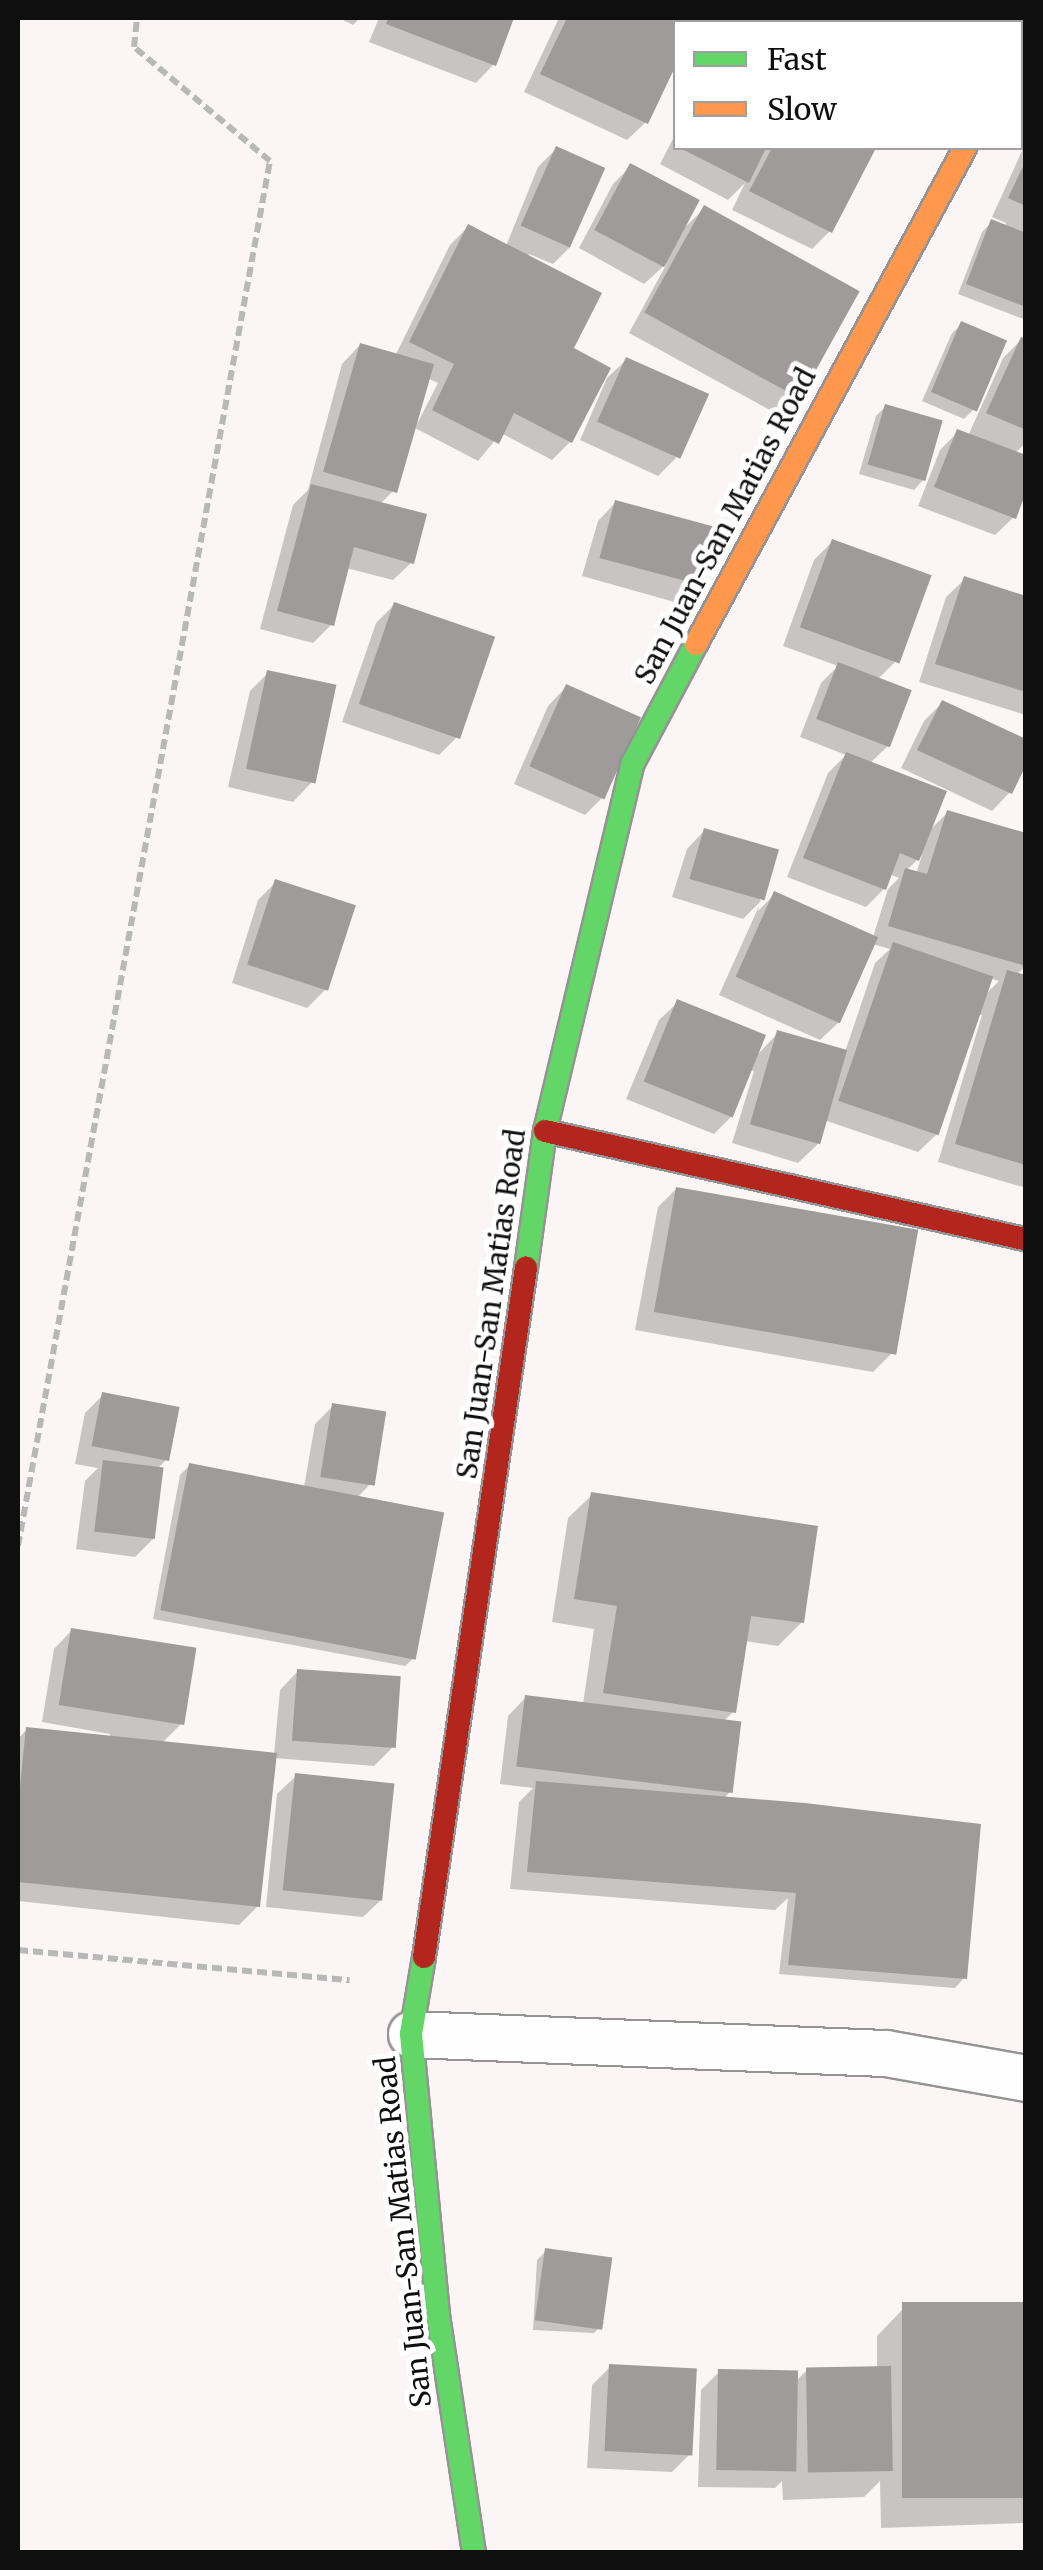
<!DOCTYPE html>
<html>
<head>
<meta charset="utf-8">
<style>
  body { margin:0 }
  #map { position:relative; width:1043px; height:2570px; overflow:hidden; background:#fbf6f5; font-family:Merriweather,serif }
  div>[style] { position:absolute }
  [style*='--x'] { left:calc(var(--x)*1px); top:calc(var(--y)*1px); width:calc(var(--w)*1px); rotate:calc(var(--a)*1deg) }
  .shadow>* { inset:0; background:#0003; transform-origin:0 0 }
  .building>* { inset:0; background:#9f9b9a; transform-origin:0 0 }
  .path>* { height:6px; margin-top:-3px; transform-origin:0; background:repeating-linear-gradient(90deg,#b9b8b8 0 10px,transparent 0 15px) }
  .roads { filter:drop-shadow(2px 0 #959393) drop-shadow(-2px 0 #959393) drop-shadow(0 2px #959393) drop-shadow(0 -2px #959393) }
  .lane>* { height:45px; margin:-22.5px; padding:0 22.5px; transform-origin:22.5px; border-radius:22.5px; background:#fefefe }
  .fast>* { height:22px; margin:-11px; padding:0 11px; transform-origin:11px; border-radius:11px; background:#63d668 }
  .slow>* { height:22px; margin:-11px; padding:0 11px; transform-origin:11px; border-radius:11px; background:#ff974d }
  .jam>* { height:22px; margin:-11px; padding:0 11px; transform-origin:11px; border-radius:11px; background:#b3261e }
  span { translate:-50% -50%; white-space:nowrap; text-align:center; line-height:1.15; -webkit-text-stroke:10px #fff; paint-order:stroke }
  .street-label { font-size:28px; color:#0f0f0f }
  .frame { position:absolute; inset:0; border:20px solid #0f0f0f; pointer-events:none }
  .legend { position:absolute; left:673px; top:20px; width:350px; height:130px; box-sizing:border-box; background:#fff; border:2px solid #9f9f9f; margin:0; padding:12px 18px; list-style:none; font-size:30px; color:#0f0f0f }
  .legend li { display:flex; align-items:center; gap:20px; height:50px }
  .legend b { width:50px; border:2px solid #9f9f9f }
</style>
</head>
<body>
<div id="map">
  <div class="shadow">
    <div style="clip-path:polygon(339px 18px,360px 18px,353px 25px)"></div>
    <div style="clip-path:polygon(379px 18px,512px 18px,494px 64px,476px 83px,369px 42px)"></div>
    <div style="clip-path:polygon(559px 18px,703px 18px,698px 22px,676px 22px,646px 122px,627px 140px,524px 92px)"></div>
    <div style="left:784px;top:18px;width:150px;height:5px"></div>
    <div style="clip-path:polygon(952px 18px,1012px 18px,1008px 22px,961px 22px)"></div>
    <div style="clip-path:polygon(676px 133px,676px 148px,874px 148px,830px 231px,812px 249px,732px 210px,745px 183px,728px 200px,660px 164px)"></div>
    <div style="clip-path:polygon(1026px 142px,1026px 320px,958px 294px,982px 232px,992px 222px,1005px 227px,1006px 223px,992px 217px)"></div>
    <div style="clip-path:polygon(556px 149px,571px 246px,553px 264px,529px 254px,528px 258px,570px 349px,570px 442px,552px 460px,501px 433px,478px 461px,415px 428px,438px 383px,427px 378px,393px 491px,380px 504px,412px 562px,393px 580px,346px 568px,331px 625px,313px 643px,260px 629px,293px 505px,308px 490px,342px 364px,360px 345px,395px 356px,450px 245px,468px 227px,506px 246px,538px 167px)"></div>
    <div style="clip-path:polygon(631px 166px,682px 230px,705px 208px,799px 398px,781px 416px,629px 333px,667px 263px,644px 284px,579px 248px,613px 184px)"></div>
    <div style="clip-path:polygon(962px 324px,974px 409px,964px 419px,922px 401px,952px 333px)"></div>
    <div style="clip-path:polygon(1021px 340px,1026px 342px,1026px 443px,1015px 453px,1014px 517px,995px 535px,918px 506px,940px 450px,958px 432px,968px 436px,1003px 358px)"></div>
    <div style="clip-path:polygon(626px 360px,676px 458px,658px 476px,580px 440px,607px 378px)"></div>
    <div style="clip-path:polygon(886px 406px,923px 480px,914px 490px,859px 474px,876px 416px)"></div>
    <div style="clip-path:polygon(616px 502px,696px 585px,678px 603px,582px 576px,598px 521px)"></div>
    <div style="clip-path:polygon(evenodd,832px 542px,895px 662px,878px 679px,888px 746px,869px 764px,928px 832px,947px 813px,1026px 836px,1026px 966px,1016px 975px,1026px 978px,1026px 1188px,938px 1162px,982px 1015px,978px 1014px,937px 1134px,918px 1152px,824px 1120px,817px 1145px,798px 1163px,732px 1143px,754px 1071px,750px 1070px,732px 1116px,714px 1134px,626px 1099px,659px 1020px,678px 1002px,756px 1056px,778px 1033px,845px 1052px,875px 963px,890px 949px,872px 944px,839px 1022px,820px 1040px,719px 995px,759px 906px,758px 911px,775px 894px,873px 937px,888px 889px,899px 878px,889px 874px,884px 889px,866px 907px,787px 877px,828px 773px,846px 755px,800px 737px,821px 683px,838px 666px,783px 646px,814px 560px,832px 542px,922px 855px,916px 874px,906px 871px,922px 855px,832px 542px,990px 978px,999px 981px,983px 997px,990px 978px)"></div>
    <div style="clip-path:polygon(965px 579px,1026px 598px,1026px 715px,919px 682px,946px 597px)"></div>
    <div style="clip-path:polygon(394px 605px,457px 737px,439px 755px,342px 722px,376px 623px)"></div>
    <div style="clip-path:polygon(268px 673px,311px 783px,293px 802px,228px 787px,250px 691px)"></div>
    <div style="clip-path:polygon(566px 687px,603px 797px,585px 815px,514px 784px,548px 706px)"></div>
    <div style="clip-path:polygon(942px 703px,1010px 792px,992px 811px,901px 768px,924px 721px)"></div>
    <div style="clip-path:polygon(705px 830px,761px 901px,743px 919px,672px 897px,687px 849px)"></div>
    <div style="clip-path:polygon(276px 882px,326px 989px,307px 1008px,232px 983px,258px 900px)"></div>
    <div style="clip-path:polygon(676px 1189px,892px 1353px,873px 1372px,635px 1330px,658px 1207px)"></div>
    <div style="clip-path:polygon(103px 1395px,168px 1458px,157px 1469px,153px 1539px,135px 1557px,76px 1549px,85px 1481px,98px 1468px,75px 1464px,85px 1413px)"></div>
    <div style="clip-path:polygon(333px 1406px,370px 1484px,358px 1497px,415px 1657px,405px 1666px,153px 1619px,180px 1475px,189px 1466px,304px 1487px,315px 1424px)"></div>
    <div style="clip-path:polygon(592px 1495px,802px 1622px,778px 1646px,745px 1641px,733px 1712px,725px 1720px,731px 1791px,723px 1799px,964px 1978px,955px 1988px,779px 1974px,788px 1898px,775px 1910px,510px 1889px,519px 1802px,533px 1788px,500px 1784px,508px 1716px,526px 1697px,583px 1704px,594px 1629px,552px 1622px,568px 1518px)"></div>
    <div style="clip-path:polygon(72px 1630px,181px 1724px,162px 1743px,274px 1755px,280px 1690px,298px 1671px,392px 1748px,374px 1766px,274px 1758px,258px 1906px,239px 1925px,18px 1901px,18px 1739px,27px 1729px,110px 1738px,110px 1734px,42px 1722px,54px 1649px)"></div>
    <div style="clip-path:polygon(296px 1776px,382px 1899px,363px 1917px,266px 1907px,277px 1794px)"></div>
    <div style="clip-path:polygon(546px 2251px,604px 2323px,594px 2333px,533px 2330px,537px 2260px)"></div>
    <div style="clip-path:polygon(1026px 2305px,1026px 2523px,881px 2528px,880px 2481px,864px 2497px,783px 2500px,782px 2481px,775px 2488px,698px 2487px,701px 2390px,719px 2372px,795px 2382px,807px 2370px,877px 2369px,877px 2336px,903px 2309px)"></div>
    <div style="clip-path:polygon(610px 2367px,690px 2454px,672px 2472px,587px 2468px,592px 2385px)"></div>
  </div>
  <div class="building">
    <div style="clip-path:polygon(388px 18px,514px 18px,496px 66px,386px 24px)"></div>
    <div style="clip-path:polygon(567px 18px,697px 19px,696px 22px,676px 22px,676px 65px,648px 124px,540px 74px)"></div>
    <div style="left:802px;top:18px;width:137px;height:10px"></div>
    <div style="left:556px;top:146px;width:54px;height:87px;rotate:24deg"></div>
    <div style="clip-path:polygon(680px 148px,766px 148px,749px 183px)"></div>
    <div style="clip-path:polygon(772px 148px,876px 148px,832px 233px,749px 191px)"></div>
    <div style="clip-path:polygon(1026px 160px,1026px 206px,1008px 198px)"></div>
    <div style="left:630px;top:163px;width:79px;height:76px;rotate:28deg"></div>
    <div style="left:704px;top:205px;width:178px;height:123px;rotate:29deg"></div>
    <div style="clip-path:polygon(991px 219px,1026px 233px,1026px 307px,966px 284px)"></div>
    <div style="clip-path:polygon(468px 224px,602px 293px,574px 348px,611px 368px,572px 443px,514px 413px,499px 444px,432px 410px,454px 364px,409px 342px)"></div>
    <div style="left:961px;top:321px;width:50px;height:77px;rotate:23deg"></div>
    <div style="clip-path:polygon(1021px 337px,1026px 339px,1026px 430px,986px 413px)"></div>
    <div style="left:360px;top:343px;width:77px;height:134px;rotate:16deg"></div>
    <div style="left:626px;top:357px;width:91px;height:71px;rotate:24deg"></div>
    <div style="left:885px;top:404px;width:60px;height:63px;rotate:16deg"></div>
    <div style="clip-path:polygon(957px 429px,1026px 455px,1026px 492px,1016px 519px,934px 487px)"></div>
    <div style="clip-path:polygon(311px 484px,427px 514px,414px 564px,354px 547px,334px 626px,277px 611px)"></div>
    <div style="left:615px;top:500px;width:103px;height:60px;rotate:15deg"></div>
    <div style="left:832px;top:539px;width:106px;height:94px;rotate:20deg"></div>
    <div style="clip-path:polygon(964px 576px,1026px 596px,1026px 692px,935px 664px)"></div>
    <div style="left:394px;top:602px;width:107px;height:108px;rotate:19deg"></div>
    <div style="left:838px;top:662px;width:79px;height:61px;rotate:21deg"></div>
    <div style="left:267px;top:670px;width:71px;height:101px;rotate:12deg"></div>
    <div style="left:566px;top:684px;width:82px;height:90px;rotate:24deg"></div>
    <div style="clip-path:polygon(942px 700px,1026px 739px,1026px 765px,1012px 794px,917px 750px)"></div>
    <div style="clip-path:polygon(846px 752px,947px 791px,919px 861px,900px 853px,886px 890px,803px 858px)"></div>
    <div style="clip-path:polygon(947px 810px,1026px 833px,1026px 966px,888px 926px,905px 868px,927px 874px)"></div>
    <div style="left:704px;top:828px;width:78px;height:53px;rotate:16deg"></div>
    <div style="left:275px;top:879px;width:85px;height:90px;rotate:18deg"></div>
    <div style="left:774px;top:891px;width:114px;height:94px;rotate:24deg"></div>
    <div style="left:893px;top:942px;width:106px;height:168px;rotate:19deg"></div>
    <div style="clip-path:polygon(1007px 970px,1026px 975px,1026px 1165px,955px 1144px)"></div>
    <div style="left:677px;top:999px;width:96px;height:89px;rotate:22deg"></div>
    <div style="left:777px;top:1030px;width:73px;height:98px;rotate:16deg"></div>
    <div style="left:676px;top:1187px;width:246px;height:127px;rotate:10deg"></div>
    <div style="left:102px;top:1392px;width:79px;height:55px;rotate:11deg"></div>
    <div style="left:332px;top:1403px;width:55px;height:75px;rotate:9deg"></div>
    <div style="left:103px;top:1460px;width:61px;height:72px;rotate:7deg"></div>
    <div style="left:189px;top:1463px;width:260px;height:150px;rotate:11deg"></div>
    <div style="clip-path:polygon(591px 1492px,818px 1526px,804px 1623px,751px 1616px,736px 1713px,603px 1693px,617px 1606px,574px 1599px)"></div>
    <div style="left:71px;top:1628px;width:127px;height:78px;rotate:9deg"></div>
    <div style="left:297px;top:1669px;width:104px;height:72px;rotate:4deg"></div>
    <div style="left:525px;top:1695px;width:218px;height:72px;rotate:7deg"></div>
    <div style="clip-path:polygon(26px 1727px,277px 1753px,260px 1907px,18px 1882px,18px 1807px)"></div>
    <div style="left:295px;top:1773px;width:100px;height:118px;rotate:6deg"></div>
    <div style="clip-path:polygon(536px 1781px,805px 1803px,981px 1824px,967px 1979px,788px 1965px,796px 1893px,527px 1872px)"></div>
    <div style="left:545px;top:2248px;width:68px;height:73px;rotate:8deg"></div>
    <div style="left:1026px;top:2302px;width:196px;height:124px;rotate:90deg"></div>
    <div style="left:609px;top:2364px;width:88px;height:87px;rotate:3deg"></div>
    <div style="left:891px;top:2366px;width:105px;height:85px;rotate:89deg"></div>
    <div style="left:718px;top:2369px;width:80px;height:101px;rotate:1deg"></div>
  </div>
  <div class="path">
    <div style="--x:18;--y:1546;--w:1408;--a:-79.69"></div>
    <div style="--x:270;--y:161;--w:177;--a:-140"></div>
    <div style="--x:134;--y:47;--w:29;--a:-84"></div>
    <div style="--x:18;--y:1950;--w:333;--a:5.2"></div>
  </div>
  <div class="roads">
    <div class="lane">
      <div style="--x:411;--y:2034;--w:475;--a:2.3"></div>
      <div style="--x:886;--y:2053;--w:142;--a:10.1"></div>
    </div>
    <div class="fast">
      <div style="--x:1020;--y:48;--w:11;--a:-56"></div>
      <div style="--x:526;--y:1268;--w:138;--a:-82.1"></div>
      <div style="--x:545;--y:1131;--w:378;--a:-76.6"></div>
      <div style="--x:633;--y:763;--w:135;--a:-62.1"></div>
      <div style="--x:424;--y:1957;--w:78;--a:99.6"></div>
      <div style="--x:411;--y:2034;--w:282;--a:84.5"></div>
      <div style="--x:438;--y:2315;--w:240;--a:81.4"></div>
    </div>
    <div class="slow">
      <div style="--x:696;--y:644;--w:564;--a:-61.53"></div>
    </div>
    <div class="jam">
      <div style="--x:545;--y:1131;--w:493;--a:12.7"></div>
      <div style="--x:424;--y:1957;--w:697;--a:-81.58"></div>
    </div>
  </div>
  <div class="street-label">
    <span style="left:725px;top:526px;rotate:-62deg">San Juan-San Matias Road</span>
    <span style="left:491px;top:1304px;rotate:-82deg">San Juan-San Matias Road</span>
    <span style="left:403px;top:2232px;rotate:-96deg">San Juan-San Matias Road</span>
  </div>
  <div class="frame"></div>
  <ul class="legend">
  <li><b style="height:12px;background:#63d668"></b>Fast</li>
  <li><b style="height:12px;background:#ff974d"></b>Slow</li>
  </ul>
</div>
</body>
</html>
